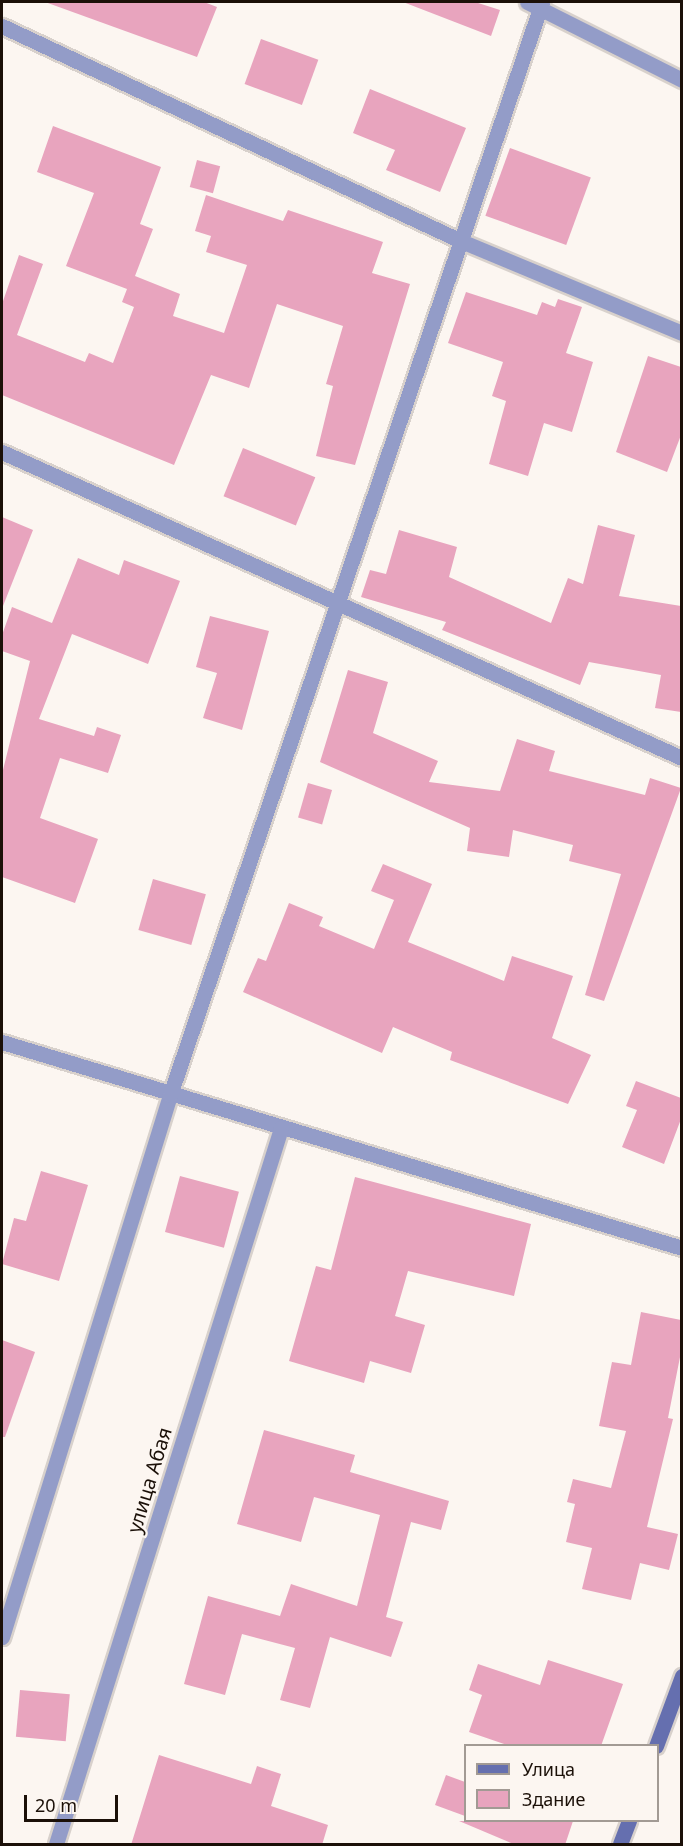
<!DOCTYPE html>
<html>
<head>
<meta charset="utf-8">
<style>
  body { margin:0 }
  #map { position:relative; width:683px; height:1846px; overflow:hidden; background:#fcf6f1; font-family:"Noto Sans",sans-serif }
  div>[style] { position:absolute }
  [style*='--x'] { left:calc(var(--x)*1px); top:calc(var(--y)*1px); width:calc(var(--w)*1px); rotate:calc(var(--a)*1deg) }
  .building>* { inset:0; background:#e8a4be; transform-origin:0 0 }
  .roads { filter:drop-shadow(2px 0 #d8d1cc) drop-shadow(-2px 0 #d8d1cc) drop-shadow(0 2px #d8d1cc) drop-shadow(0 -2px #d8d1cc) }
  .minor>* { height:15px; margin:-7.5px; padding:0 7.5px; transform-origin:7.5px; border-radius:7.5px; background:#939cc8 }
  .secondary>* { height:15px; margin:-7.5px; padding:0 7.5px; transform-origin:7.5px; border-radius:7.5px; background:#656faf }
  span { translate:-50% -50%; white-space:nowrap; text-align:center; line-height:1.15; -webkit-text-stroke:4.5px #fcf6f1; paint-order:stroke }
  .street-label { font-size:20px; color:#1b1008 }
  .frame { position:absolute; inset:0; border:3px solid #1b1008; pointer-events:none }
  .legend { position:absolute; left:464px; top:1744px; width:195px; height:78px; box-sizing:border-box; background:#fcf6f1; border:2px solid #a29a94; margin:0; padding:8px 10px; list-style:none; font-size:18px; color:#1b1008 }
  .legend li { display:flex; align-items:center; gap:12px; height:30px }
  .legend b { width:30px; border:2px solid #a29a94 }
  .scale { position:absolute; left:24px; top:1795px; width:94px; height:27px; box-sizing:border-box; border:3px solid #1b1008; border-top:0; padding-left:8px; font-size:18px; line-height:21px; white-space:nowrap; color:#1b1008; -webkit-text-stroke:4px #fcf6f1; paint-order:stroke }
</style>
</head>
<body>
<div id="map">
  <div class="building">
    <div style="clip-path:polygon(45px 2px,204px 2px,217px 7px,197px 57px)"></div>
    <div style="clip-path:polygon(403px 2px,475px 2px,500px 10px,491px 36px)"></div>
    <div style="left:261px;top:39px;width:61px;height:48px;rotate:20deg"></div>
    <div style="clip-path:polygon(370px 89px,466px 128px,440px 192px,386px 170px,395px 150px,353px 133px)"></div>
    <div style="clip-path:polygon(53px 126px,161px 167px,140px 224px,153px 229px,135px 276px,180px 294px,173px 316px,224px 333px,247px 265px,206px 252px,211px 236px,195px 231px,206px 195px,283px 221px,288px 210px,383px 242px,372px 273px,410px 284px,355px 465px,316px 456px,333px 386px,326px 384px,343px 326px,277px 304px,249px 388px,211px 375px,174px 465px,2px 395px,2px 304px,19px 255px,43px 264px,17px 335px,85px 362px,89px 353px,113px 363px,134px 307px,122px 302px,127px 289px,66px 266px,94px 193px,37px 172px)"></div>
    <div style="left:510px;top:148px;width:86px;height:72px;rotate:20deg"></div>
    <div style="left:197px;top:160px;width:24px;height:28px;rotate:15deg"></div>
    <div style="clip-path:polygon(466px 292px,537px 315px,542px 302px,555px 307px,558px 299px,582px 307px,566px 353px,593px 362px,572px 432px,544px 423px,528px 476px,489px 464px,506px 401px,492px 396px,503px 362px,448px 343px)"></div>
    <div style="clip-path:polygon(648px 356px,681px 367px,681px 435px,667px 472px,616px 452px)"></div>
    <div style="left:243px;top:448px;width:78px;height:52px;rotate:22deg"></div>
    <div style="clip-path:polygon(2px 517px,33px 530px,3px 606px,2px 606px)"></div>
    <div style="clip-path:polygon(598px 525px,635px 535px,619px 596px,681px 606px,681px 712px,655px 708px,661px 675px,589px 662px,580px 685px,442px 630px,446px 622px,361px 597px,370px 570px,386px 574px,399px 530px,457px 547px,449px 577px,551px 623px,568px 578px,583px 584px)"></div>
    <div style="clip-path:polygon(78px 558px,119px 575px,124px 560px,180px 581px,148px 664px,72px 634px,39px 719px,94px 736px,97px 727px,121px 735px,108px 773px,60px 758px,40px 818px,98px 839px,75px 903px,2px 877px,2px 774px,30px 661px,2px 651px,2px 635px,12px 607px,52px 623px)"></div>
    <div style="clip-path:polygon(210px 616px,269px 631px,242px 730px,203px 718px,217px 673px,196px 667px)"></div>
    <div style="clip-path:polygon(348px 670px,388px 682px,373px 733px,438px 761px,429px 782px,500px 791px,517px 739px,555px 751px,549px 771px,645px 795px,650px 778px,681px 788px,604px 1001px,585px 995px,621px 874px,569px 861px,573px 845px,513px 830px,509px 857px,467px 851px,470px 828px,320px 762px)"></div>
    <div style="left:308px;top:783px;width:25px;height:36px;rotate:16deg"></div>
    <div style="clip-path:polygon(383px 864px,432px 884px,408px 942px,504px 981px,512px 956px,573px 976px,552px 1038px,591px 1055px,568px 1104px,450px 1060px,452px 1052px,393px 1027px,382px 1053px,243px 992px,258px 958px,266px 961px,289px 903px,323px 917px,319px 926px,374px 949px,394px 900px,371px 891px)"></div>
    <div style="left:153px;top:879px;width:55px;height:53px;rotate:16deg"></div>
    <div style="clip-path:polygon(636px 1081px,681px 1098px,681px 1119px,664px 1164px,622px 1147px,637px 1110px,626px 1106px)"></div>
    <div style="clip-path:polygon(41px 1171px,88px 1185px,59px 1281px,2px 1264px,14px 1218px,26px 1221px)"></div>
    <div style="left:180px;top:1176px;width:61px;height:58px;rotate:15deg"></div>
    <div style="clip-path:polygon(355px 1177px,531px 1224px,514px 1296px,408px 1271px,395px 1316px,425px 1325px,411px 1373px,370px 1361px,364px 1383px,289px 1361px,316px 1266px,331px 1270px)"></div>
    <div style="clip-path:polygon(641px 1312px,681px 1320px,681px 1352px,668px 1418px,673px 1419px,647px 1527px,678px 1534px,669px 1570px,640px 1563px,631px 1600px,582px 1589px,592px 1548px,566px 1542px,575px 1504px,567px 1502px,573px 1479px,611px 1488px,626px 1431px,599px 1426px,612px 1362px,631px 1365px)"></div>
    <div style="clip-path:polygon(2px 1340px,35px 1352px,5px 1437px,2px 1437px)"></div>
    <div style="clip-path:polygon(264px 1430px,355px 1455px,350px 1472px,449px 1501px,441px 1530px,411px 1522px,386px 1617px,403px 1622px,391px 1657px,330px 1637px,310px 1708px,280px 1700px,295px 1648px,242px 1634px,225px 1695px,184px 1684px,208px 1596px,280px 1616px,291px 1584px,357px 1606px,380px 1515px,314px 1497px,301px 1542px,237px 1524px)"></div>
    <div style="clip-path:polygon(548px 1660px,623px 1684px,601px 1746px,510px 1746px,469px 1732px,482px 1695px,469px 1690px,478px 1664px,540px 1685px)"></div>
    <div style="left:20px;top:1690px;width:50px;height:47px;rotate:5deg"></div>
    <div style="clip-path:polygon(159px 1755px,251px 1784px,257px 1766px,281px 1774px,271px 1806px,328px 1825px,322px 1845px,131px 1845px)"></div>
    <div style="clip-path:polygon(446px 1775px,465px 1782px,465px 1816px,435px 1805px)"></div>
    <div style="clip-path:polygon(459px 1821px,573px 1821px,565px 1845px,516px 1845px)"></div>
  </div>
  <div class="roads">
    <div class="minor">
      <div style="--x:527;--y:2;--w:174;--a:26.7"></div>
      <div style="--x:2;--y:26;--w:507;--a:25.1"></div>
      <div style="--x:461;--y:241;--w:239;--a:22.6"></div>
      <div style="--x:2;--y:452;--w:746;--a:24.23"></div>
      <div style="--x:2;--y:1042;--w:711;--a:16.85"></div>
      <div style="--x:2;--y:1637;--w:567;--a:-72.78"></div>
      <div style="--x:170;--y:1095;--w:1155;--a:-71.2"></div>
      <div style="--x:56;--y:1844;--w:751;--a:-72.55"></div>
    </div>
    <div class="secondary">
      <div style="--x:656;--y:1746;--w:75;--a:-69.6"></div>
      <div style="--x:620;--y:1844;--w:26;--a:-69"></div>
    </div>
  </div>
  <div class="street-label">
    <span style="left:149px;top:1480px;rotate:-73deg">улица Абая</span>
  </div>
  <div class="frame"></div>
  <ul class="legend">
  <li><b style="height:8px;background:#656faf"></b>Улица</li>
  <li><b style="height:16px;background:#e8a4be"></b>Здание</li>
  </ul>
  <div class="scale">20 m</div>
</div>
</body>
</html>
